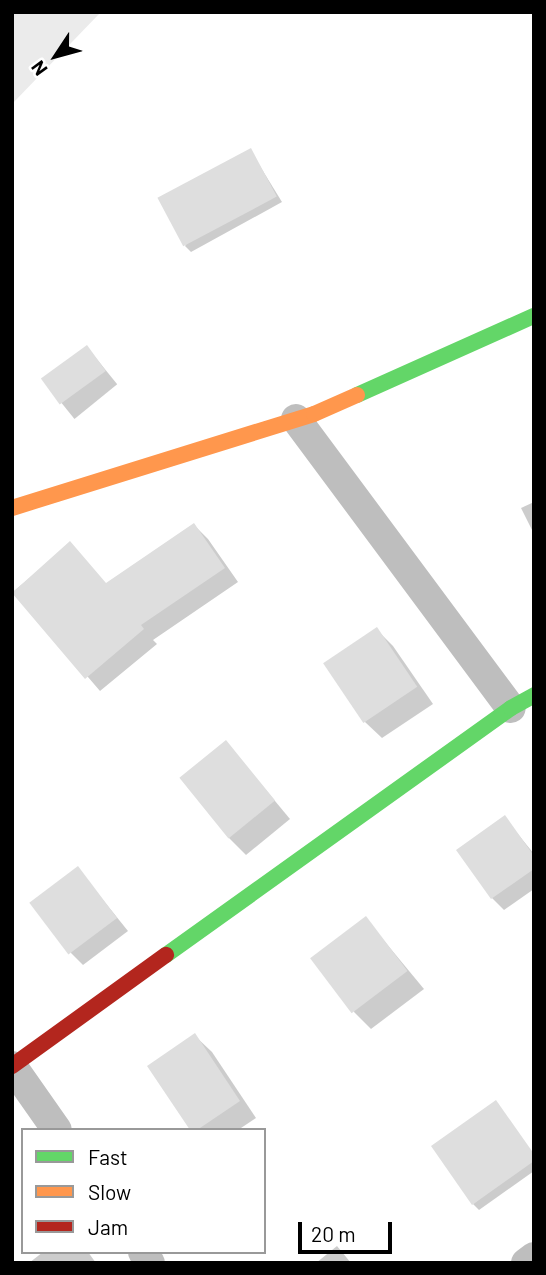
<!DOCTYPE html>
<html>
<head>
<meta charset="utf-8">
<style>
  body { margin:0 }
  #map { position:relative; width:546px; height:1275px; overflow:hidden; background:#fff; font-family:Barlow,sans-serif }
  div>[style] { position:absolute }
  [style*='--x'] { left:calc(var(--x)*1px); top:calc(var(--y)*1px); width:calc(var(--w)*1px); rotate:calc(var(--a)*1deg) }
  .green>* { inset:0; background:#ebebeb }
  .shadow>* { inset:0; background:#0003; transform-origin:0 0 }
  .building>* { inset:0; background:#dedede; transform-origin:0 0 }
  .street>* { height:30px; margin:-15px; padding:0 15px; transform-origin:15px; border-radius:15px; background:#bebebe }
  .fast>* { height:16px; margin:-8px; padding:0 8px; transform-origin:8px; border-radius:8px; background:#63d668 }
  .slow>* { height:16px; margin:-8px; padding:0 8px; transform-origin:8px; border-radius:8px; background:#ff974d }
  .jam>* { height:16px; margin:-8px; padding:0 8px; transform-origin:8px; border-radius:8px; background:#b3261e }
  span { translate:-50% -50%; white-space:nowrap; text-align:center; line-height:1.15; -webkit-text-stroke:6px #fff; paint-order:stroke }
  .frame { position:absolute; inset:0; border:14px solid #000; pointer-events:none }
  .legend { position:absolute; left:21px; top:1128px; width:245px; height:126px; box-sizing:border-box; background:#fff; border:2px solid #999; margin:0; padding:9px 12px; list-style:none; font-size:21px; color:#000 }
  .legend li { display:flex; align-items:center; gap:14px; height:35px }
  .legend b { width:35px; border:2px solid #999 }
  .north { position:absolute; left:21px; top:21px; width:70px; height:70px; -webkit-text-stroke:5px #fff; paint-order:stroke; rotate:234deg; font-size:19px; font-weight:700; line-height:28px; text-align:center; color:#000 }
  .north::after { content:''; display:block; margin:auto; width:24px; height:32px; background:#000; clip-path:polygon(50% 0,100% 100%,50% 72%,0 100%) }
  .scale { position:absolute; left:298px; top:1222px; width:94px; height:32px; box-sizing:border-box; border:4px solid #000; border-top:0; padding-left:9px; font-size:21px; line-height:24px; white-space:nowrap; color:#000; -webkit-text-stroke:5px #fff; paint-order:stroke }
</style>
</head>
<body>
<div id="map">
  <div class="green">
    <div style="clip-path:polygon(12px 12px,101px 12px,12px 104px)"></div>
  </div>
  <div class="shadow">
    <div style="clip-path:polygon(250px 150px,282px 202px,191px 252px,185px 246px)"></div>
    <div style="left:87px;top:347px;width:48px;height:55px;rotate:51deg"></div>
    <div style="clip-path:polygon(534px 502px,534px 534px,521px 508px)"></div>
    <div style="clip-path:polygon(194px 525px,208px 539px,238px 582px,153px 640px,157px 644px,100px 691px,14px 591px,70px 544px,107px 585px)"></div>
    <div style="clip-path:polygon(376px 629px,393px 646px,433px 704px,382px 738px,365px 722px)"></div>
    <div style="clip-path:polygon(226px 742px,290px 819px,246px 855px,229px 838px)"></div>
    <div style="clip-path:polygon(505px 818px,534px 854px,534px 889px,504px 910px,492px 898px)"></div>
    <div style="clip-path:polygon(78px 869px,128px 931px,83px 965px,71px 953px)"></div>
    <div style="clip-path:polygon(366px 919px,424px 989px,371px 1029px,354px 1012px)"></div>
    <div style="clip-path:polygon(195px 1036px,212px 1052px,256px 1118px,238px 1130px,192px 1130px)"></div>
    <div style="clip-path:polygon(534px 1154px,534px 1171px,479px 1210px,473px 1204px)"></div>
    <div style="clip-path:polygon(337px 1246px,351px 1263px,316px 1263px)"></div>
    <div style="clip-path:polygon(43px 1252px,88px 1252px,96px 1263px,29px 1263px)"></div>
  </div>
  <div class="building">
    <div style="left:251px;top:148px;width:55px;height:106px;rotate:62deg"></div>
    <div style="left:87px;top:345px;width:32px;height:57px;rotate:54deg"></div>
    <div style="clip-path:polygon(194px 523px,225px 568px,141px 625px,144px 629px,85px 679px,12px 593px,70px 541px,106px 583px)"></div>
    <div style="left:377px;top:627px;width:72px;height:65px;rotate:56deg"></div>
    <div style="left:226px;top:740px;width:78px;height:60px;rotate:51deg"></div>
    <div style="clip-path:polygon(505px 815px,534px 856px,534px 869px,491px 899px,456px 850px)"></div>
    <div style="left:78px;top:866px;width:65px;height:61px;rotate:53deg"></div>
    <div style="left:366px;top:916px;width:69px;height:70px;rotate:53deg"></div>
    <div style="clip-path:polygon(195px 1033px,240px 1101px,197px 1130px,190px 1130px,147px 1066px)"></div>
    <div style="clip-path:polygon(496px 1100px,534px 1154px,534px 1161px,472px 1205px,431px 1146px)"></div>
  </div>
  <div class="street">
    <div style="--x:296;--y:419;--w:360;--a:53.4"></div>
    <div style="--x:12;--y:1066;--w:78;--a:54.9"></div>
    <div style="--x:143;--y:1252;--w:13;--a:58"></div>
    <div style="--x:526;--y:1263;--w:10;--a:-37"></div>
  </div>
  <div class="fast">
    <div style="--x:357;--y:395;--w:194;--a:-24.1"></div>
    <div style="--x:166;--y:955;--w:424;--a:-35.6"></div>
    <div style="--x:511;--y:708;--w:26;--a:-29"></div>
  </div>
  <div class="slow">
    <div style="--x:12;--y:508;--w:316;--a:-17.3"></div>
    <div style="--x:314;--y:414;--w:47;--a:-23.8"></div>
  </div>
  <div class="jam">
    <div style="--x:12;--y:1066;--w:190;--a:-35.8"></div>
  </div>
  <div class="frame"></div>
  <ul class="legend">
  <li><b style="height:9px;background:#63d668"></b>Fast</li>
  <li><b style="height:9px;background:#ff974d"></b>Slow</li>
  <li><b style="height:9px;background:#b3261e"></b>Jam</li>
  </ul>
  <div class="north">N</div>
  <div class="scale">20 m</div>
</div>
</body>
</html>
